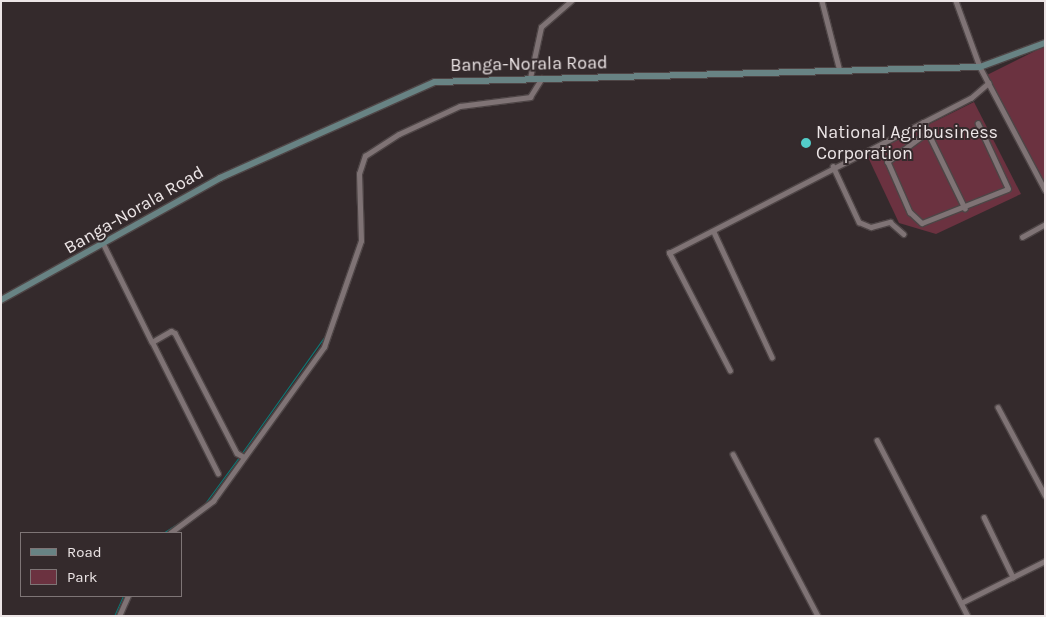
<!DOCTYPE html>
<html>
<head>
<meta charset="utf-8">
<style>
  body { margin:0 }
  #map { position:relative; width:1046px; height:617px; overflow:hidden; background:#342a2c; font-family:Karla,sans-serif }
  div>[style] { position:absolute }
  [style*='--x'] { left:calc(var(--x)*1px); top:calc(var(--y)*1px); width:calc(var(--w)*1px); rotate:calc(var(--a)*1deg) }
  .green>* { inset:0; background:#6b3240 }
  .stream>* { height:1px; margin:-0.5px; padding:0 0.5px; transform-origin:0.5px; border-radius:0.5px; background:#0b7b78 }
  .roads { filter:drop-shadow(1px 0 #4e4546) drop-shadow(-1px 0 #4e4546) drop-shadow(0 1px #4e4546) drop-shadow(0 -1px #4e4546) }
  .street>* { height:4.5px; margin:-2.25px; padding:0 2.25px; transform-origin:2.25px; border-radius:2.25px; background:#7f7375 }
  .secondary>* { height:6px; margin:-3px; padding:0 3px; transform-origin:3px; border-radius:3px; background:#688384 }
  .dots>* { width:14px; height:14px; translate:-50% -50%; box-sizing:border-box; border:2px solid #342a2c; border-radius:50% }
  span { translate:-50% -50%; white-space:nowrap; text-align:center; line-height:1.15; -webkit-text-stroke:4px #342a2c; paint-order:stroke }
  .street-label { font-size:18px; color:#ece5e6 }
  .poi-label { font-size:18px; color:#ece5e6 }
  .left { translate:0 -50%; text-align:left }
  .frame { position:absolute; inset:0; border:2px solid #ece5e6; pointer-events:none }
  .legend { position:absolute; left:20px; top:532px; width:162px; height:65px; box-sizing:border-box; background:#342a2c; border:1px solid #7e7576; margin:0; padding:6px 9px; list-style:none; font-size:15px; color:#ece5e6 }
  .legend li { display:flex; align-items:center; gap:10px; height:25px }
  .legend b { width:25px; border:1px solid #7e7576 }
</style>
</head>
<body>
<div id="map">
  <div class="green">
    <div style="clip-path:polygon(1045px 46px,1045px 185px,987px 75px)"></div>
    <div style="clip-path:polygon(974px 102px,1021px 194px,936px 234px,899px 223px,867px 155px)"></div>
  </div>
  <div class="stream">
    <div style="--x:353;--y:258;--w:9;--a:-77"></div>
    <div style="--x:241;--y:454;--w:148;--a:-54.6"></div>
    <div style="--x:203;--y:506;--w:61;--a:-53.7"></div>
    <div style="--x:163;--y:533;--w:35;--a:-33"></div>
    <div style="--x:114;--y:616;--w:22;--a:-66"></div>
  </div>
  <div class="roads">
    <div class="street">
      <div style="--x:822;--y:1;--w:72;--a:75.6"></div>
      <div style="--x:956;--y:1;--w:70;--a:70"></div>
      <div style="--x:980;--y:67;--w:139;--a:62.1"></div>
      <div style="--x:530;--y:78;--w:52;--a:-77.8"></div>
      <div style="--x:541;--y:27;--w:40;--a:-41"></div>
      <div style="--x:923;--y:122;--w:96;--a:64"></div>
      <div style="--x:927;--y:133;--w:49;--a:143.4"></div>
      <div style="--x:888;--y:162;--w:55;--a:66.3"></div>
      <div style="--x:910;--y:212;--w:16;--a:43"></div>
      <div style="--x:922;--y:223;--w:92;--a:-21.6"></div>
      <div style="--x:1008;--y:189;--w:72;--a:-114.8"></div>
      <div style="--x:833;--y:166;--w:62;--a:65.1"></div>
      <div style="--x:859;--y:222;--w:13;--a:23"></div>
      <div style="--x:871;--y:227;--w:20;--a:-15"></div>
      <div style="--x:890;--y:222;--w:18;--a:41"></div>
      <div style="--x:714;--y:232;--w:138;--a:65.1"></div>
      <div style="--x:1022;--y:237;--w:26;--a:-29"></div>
      <div style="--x:104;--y:245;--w:108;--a:63.7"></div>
      <div style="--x:730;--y:371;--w:133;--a:-117.3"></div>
      <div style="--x:669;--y:253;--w:339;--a:-27.2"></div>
      <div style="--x:971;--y:98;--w:23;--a:-41"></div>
      <div style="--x:998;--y:407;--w:100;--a:61.9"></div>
      <div style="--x:877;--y:440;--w:198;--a:62.7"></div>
      <div style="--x:733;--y:454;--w:183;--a:62.3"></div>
      <div style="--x:218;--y:474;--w:148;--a:-116.6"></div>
      <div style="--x:152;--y:342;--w:22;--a:-30"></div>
      <div style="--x:171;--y:331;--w:4;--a:27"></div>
      <div style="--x:175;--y:333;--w:135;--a:62.7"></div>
      <div style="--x:237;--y:453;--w:8;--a:30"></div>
      <div style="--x:984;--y:517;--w:67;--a:64.2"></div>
      <div style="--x:170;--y:533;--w:54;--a:-36.7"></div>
      <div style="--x:213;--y:501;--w:190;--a:-54.2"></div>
      <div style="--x:324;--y:347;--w:112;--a:-70.8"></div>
      <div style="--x:361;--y:241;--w:67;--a:-91.7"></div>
      <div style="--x:359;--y:174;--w:19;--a:-72"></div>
      <div style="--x:365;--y:156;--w:40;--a:-32.9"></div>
      <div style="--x:399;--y:134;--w:67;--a:-24.7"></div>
      <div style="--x:460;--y:106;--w:71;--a:-7.3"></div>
      <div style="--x:530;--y:97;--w:22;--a:-58"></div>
      <div style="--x:961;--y:603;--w:94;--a:-26.6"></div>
      <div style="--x:119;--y:616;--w:22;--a:-66"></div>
    </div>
    <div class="secondary">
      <div style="--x:1;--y:300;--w:251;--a:-29.1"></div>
      <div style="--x:220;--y:178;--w:235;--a:-24.1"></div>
      <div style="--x:435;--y:82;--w:545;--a:-1.58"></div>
      <div style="--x:980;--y:67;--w:69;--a:-20.3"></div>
    </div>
  </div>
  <div class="dots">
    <div style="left:806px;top:143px;background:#53cdc9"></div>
  </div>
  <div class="street-label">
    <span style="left:529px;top:64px;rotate:-1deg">Banga-Norala Road</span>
    <span style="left:134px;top:210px;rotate:-30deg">Banga-Norala Road</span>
  </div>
  <div class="poi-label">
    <span class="left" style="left:816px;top:143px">National Agribusiness<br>Corporation</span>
  </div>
  <div class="frame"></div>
  <ul class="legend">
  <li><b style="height:6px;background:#688384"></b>Road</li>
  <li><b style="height:14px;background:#6b3240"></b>Park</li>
  </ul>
</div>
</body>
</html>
